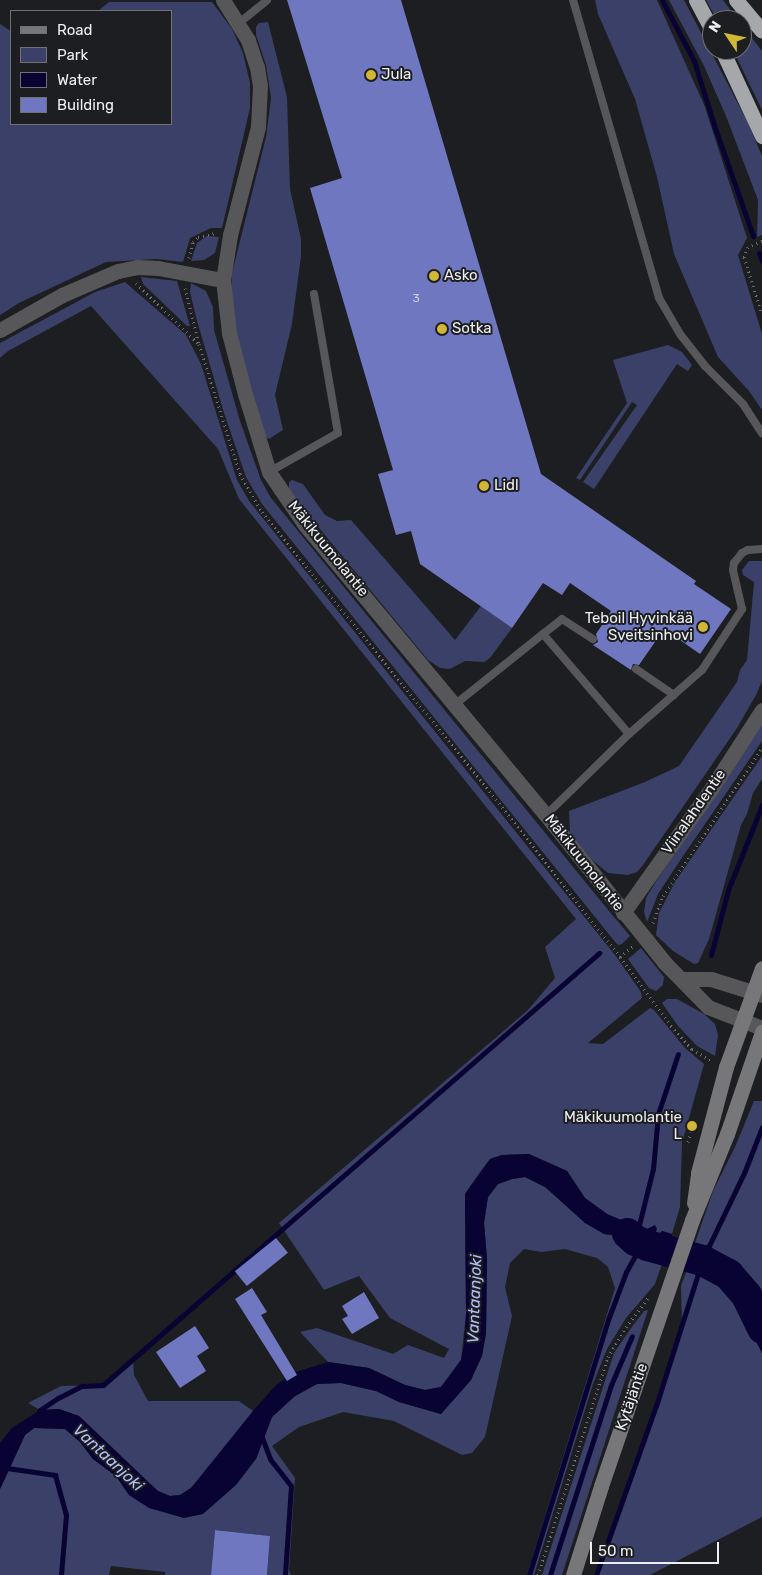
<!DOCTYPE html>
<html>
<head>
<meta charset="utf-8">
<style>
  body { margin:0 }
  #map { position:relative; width:762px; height:1575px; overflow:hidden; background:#1d1e21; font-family:Rubik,sans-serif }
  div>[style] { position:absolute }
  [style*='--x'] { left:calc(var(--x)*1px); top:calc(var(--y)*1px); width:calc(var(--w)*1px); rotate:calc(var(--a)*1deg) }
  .green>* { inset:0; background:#3a4068 }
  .water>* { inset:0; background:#080332 }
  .stream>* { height:5px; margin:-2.5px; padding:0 2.5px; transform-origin:2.5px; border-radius:2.5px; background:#080332 }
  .river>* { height:31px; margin:-15.5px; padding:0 15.5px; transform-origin:15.5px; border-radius:15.5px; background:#080332 }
  .building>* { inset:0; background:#6e77c0; transform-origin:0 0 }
  .path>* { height:3px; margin-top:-1.5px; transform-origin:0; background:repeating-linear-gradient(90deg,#707174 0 1px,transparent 0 5px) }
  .lane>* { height:8px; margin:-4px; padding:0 4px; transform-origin:4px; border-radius:4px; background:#575759 }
  .street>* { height:15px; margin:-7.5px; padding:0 7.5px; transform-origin:7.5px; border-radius:7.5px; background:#575759 }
  .secondary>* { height:15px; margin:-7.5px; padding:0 7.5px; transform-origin:7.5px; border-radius:7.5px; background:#77777a }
  .highway>* { height:15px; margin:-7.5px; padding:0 7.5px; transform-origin:7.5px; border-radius:7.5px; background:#a6a7ab }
  .dots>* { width:14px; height:14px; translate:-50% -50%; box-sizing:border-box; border:2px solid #1d1e21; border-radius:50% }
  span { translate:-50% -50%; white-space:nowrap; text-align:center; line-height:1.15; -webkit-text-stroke:4px #1d1e21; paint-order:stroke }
  .number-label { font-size:12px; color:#ced0e4 }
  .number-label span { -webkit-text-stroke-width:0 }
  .poi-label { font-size:15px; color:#eeeef0 }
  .left { translate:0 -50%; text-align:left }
  .right { translate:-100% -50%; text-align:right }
  .street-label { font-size:15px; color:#eeeef0 }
  .water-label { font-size:16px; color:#b4bffa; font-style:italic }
  .legend { position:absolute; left:10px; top:10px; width:162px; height:115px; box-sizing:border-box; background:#1d1e21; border:1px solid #717174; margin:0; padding:6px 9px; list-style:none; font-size:15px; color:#eeeef0 }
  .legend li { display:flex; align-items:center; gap:10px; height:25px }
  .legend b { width:25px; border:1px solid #717174 }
  .north { position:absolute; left:702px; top:10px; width:50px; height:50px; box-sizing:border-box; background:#1d1e21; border:1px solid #717174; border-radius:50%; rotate:304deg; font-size:14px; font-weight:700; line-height:20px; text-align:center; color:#eeeef0 }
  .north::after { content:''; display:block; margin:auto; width:18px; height:22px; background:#d2b736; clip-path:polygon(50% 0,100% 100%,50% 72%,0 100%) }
  .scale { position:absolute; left:590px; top:1542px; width:129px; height:22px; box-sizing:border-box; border:2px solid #eeeef0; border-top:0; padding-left:6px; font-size:15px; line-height:18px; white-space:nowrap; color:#eeeef0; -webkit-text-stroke:4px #1d1e21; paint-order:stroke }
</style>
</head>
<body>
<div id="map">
  <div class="green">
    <div style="clip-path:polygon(595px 0,657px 0,705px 107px,747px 238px,738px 255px,762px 334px,762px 410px,749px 391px,718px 357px,674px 254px,657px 177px,635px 99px,598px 14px)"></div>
    <div style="clip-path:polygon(669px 0,684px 0,747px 121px,762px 156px,762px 235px,757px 237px,758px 200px,726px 116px,704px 66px)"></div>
    <div style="clip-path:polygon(706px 0,723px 0,738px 20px,717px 20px)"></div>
    <div style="clip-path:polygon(109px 2px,212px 2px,232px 29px,243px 53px,250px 83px,250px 108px,222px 228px,211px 228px,190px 238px,183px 262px,156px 259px,106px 262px,19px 303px,0 315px,0 24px,11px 31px,11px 124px,171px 124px,171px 11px,98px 11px)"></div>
    <div style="clip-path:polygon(268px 22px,287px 97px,290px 189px,301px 239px,301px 256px,292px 324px,275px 395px,283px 430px,269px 439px,264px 436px,235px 331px,231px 293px,232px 273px,266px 137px,271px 98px,266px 65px,256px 35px,256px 27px,259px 23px)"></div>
    <div style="clip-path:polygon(742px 25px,762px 51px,762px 110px,733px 50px,742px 50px)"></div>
    <div style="clip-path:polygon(207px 236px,219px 237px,215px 253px,204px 260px,191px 261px,197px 243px)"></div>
    <div style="clip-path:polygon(141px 277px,177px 281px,190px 326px,187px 326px,143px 284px)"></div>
    <div style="clip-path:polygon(125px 282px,186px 335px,201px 364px,237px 480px,249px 501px,615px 955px,641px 992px,642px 998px,588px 1043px,603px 1044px,650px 1008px,654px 1010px,685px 1048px,704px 1064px,682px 1143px,680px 1207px,672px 1234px,662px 1231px,657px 1237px,607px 1214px,585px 1198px,567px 1171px,529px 1154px,502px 1155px,490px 1159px,478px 1175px,465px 1194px,466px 1314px,461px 1360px,441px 1387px,425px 1390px,405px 1385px,369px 1368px,328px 1362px,300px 1332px,317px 1328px,393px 1354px,408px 1345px,444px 1358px,449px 1349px,390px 1318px,359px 1276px,324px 1290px,279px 1223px,528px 1010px,555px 978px,545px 947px,576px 919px,239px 499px,218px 449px,91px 306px,8px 351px,0 358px,0 343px,95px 292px)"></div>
    <div style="clip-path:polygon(191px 283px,206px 291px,213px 307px,214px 330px,240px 421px,261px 480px,271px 498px,614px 917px,630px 936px,622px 944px,619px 945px,616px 943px,262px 504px,246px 477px,224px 413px,196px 317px,190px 292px)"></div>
    <div style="clip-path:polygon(668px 345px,682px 352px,692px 365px,688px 371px,677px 364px,594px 489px,583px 482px,637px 405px,632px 402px,580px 480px,576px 478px,627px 403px,613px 360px)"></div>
    <div style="clip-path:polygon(292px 480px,303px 484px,325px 515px,337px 521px,351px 520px,455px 640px,481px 606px,512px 628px,490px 658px,484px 662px,465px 661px,450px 669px,440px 668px,428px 660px,296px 500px,289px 489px,289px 482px)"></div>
    <div style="clip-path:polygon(749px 561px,762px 561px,762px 681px,756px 695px,737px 728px,643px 865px,637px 872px,628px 875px,608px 873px,592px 860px,570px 833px,569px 811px,645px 782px,679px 766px,737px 682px,740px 670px,747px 660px,754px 582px,743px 575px,742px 570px)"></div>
    <div style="clip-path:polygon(762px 724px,762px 741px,681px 859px,658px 894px,647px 922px,644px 912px,646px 898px,655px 883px)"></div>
    <div style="clip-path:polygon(762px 756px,762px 779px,753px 793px,747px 814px,741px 825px,709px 939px,698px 963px,694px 964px,673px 951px,656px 935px,659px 913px,675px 882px)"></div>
    <div style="clip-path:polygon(641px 948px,664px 977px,663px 985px,656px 991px,649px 988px,628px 959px)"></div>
    <div style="clip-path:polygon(667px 999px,677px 999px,704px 1014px,715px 1024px,718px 1035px,715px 1056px,697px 1046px,678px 1026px,662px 1003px)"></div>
    <div style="clip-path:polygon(754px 1101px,762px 1101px,762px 1303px,754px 1287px,716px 1252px,695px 1243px,713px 1191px,735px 1147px)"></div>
    <div style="clip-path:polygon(525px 1177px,545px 1187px,604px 1234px,621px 1236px,637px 1254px,664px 1258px,655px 1284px,626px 1318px,607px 1349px,593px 1384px,534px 1575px,527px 1575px,615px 1288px,608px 1267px,597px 1258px,565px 1249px,541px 1252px,524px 1249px,510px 1263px,505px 1287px,512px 1316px,485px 1437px,472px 1453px,462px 1455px,394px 1421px,343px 1412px,299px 1427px,272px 1446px,295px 1478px,289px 1570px,291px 1575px,267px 1575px,270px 1536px,215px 1530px,211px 1575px,165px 1575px,165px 1572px,111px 1566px,109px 1575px,0 1575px,0 1489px,25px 1435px,34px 1428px,65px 1429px,80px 1442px,93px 1459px,116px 1476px,129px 1495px,184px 1518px,256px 1459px,272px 1417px,295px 1396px,317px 1384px,341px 1383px,376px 1391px,399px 1402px,441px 1414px,471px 1380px,486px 1334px,487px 1259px,484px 1223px,488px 1197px,498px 1184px,512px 1179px)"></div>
    <div style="clip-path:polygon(688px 1267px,722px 1281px,738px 1306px,762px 1353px,762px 1517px,650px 1575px,597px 1575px,682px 1326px,681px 1286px)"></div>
    <div style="clip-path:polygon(648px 1310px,562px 1575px,542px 1575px,614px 1353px,634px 1324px,644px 1311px)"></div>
    <div style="clip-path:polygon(133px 1358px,134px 1375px,148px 1401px,239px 1401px,253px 1411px,208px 1470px,191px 1488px,180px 1495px,170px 1496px,158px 1491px,79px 1416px,59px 1409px,40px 1410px,28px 1403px,61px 1386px,103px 1385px)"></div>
  </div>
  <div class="water">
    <div style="clip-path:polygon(529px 1154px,567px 1171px,585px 1198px,607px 1214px,645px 1230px,655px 1225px,657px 1229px,654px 1236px,657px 1237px,662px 1231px,672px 1234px,664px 1258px,637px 1254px,624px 1248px,621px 1236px,604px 1234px,585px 1223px,545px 1187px,525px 1177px,512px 1179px,498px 1184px,488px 1197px,484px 1223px,487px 1259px,486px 1334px,482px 1356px,471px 1380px,441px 1414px,399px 1402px,376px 1391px,341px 1383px,317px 1384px,295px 1396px,272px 1417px,256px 1459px,236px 1485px,203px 1514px,184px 1518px,149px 1508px,129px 1495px,116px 1476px,93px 1459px,80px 1442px,65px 1429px,34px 1428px,25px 1435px,0 1489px,0 1443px,12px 1428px,40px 1410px,59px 1409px,79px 1416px,148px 1482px,158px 1491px,170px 1496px,180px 1495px,191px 1488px,253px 1411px,276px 1385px,296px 1372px,328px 1362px,369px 1368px,405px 1385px,425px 1390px,441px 1387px,461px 1360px,464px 1345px,466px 1314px,465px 1194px,490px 1159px,502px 1155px)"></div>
    <div style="clip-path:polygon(695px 1243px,716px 1252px,735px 1266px,754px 1287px,762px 1303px,762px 1353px,738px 1306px,722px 1281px,688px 1267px)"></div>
  </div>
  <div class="stream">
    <div style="--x:662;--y:0;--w:69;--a:62.3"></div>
    <div style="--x:694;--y:61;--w:67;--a:72.6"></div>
    <div style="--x:714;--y:125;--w:118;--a:70.6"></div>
    <div style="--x:759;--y:253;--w:9;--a:69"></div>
    <div style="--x:711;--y:955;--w:67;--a:-75.3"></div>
    <div style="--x:728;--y:890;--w:92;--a:-68.2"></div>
    <div style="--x:637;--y:1233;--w:66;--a:-76"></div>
    <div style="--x:653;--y:1169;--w:55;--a:-84.8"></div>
    <div style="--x:658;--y:1114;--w:63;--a:-71.6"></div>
    <div style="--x:705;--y:1254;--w:90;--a:-64.3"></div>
    <div style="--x:744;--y:1173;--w:49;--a:-68.6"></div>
    <div style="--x:38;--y:1414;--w:4;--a:-63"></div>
    <div style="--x:40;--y:1410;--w:22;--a:-34"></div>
    <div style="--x:58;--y:1398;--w:27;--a:-27"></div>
    <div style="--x:82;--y:1386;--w:21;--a:-3"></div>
    <div style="--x:103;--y:1385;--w:658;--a:-41.05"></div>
    <div style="--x:261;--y:1435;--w:26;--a:69"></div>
    <div style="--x:270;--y:1459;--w:34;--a:52"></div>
    <div style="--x:291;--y:1486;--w:89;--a:93.9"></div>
    <div style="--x:0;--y:1467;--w:56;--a:8.3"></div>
    <div style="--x:55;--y:1475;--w:41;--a:74.6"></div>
    <div style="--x:66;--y:1515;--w:60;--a:94.8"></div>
    <div style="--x:529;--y:1575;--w:270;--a:-72.8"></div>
    <div style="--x:609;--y:1317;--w:48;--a:-69.3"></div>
    <div style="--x:626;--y:1272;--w:26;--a:-61"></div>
    <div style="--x:550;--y:1575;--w:200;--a:-72.2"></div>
    <div style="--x:611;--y:1385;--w:53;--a:-66.8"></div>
    <div style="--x:596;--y:1575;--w:179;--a:-70.5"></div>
    <div style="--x:656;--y:1406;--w:146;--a:-72.4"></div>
  </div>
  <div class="river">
    <div style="--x:627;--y:1233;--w:11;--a:41"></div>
    <div style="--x:635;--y:1240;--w:13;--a:23"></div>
    <div style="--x:647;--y:1245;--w:57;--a:15.3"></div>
    <div style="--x:702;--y:1260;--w:30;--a:28"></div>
    <div style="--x:728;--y:1274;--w:28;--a:49"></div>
    <div style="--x:746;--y:1295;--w:37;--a:64"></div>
  </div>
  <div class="building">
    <div style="clip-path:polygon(287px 0,401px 0,541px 474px,696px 581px,694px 584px,731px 609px,700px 654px,664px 629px,639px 665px,633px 664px,631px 670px,593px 645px,598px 642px,596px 634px,611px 611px,570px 583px,562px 595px,543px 583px,512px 628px,420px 564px,411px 531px,396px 535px,378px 474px,393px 470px,310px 188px,342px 178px)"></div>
    <div style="left:276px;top:1238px;width:19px;height:53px;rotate:51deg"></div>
    <div style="clip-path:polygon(252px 1288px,267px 1312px,261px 1315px,297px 1375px,287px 1381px,235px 1299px)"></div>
    <div style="clip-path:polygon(364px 1292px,379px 1318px,352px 1334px,342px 1319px,348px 1316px,342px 1306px)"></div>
    <div style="clip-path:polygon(195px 1326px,209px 1348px,197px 1356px,206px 1371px,180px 1388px,156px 1352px)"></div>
    <div style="clip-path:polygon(215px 1530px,270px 1536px,267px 1575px,211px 1575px)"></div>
  </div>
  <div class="path">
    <div style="--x:762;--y:241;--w:15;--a:157"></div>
    <div style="--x:748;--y:247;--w:11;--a:112"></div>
    <div style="--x:744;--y:257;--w:60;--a:72.5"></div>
    <div style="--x:189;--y:258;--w:16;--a:-76"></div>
    <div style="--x:193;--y:242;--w:7;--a:-45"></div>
    <div style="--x:198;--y:237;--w:17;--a:-13"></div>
    <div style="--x:136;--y:283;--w:86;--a:44.1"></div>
    <div style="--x:185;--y:288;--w:58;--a:76"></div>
    <div style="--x:199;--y:344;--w:136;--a:72.5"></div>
    <div style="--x:240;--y:474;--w:44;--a:59.9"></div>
    <div style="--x:262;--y:512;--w:375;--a:50.8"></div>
    <div style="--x:499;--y:803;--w:196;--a:51.8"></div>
    <div style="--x:620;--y:957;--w:86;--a:53.5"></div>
    <div style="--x:671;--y:1026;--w:31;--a:48"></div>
    <div style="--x:692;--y:1049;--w:23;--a:31"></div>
    <div style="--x:653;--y:923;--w:29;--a:-70"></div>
    <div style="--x:663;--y:896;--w:178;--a:-56.2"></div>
    <div style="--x:620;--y:957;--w:17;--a:-40"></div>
    <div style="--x:688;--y:1142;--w:19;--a:-74"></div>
    <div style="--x:538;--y:1575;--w:229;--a:-72.2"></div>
    <div style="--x:608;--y:1357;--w:35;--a:-59"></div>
    <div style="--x:626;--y:1327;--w:36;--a:-53"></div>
  </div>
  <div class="lane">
    <div style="--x:573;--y:0;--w:310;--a:73.9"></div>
    <div style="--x:659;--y:298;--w:42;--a:59.7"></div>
    <div style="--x:680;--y:334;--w:41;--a:52"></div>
    <div style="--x:705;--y:366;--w:54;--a:45"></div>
    <div style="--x:743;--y:404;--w:35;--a:57"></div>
    <div style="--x:239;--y:23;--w:36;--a:-39"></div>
    <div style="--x:269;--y:472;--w:79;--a:-29.5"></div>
    <div style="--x:338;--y:433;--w:141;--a:-99.8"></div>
    <div style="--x:543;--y:634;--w:24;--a:-38"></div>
    <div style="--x:562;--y:619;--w:37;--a:33"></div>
    <div style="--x:636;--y:669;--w:46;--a:34.4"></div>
    <div style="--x:453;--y:706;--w:115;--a:-38.7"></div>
    <div style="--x:543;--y:634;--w:132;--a:49.3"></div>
    <div style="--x:546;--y:815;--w:116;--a:-44.3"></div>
    <div style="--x:629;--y:734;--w:97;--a:-41.2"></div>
    <div style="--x:702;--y:670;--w:73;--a:-56.7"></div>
    <div style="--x:742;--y:609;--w:40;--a:-103"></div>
    <div style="--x:733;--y:570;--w:7;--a:-82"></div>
    <div style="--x:734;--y:563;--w:13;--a:-51"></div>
    <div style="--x:742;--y:553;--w:7;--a:-27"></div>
    <div style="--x:748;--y:550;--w:14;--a:-4"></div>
  </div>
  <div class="street">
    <div style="--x:223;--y:0;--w:47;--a:58"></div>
    <div style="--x:248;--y:40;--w:28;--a:72"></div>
    <div style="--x:257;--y:67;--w:19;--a:81"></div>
    <div style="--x:260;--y:86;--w:41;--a:92.8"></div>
    <div style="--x:258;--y:127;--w:112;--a:104.5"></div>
    <div style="--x:230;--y:235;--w:46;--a:98.8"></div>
    <div style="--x:223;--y:280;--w:53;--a:83.5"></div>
    <div style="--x:229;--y:333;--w:63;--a:75.3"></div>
    <div style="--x:245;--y:394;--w:82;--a:72.9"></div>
    <div style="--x:269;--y:472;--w:64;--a:55.8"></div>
    <div style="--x:305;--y:525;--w:377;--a:50.3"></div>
    <div style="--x:546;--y:815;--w:189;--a:51.2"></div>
    <div style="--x:664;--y:962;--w:63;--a:45.6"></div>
    <div style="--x:708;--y:1007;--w:58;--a:21.3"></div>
    <div style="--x:0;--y:330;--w:71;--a:-29.4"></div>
    <div style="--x:62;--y:295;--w:61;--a:-23.2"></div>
    <div style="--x:118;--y:271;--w:19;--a:-12"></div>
    <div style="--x:137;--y:267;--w:21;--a:3"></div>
    <div style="--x:158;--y:268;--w:66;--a:10.5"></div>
    <div style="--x:623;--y:913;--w:152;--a:-54.6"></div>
    <div style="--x:711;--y:789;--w:94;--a:-57.2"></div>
    <div style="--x:683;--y:979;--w:28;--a:0"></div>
    <div style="--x:711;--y:979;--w:53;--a:17.4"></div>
  </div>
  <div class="secondary">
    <div style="--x:694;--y:1203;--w:30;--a:-82"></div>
    <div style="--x:698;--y:1173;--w:110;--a:-75.2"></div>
    <div style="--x:726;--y:1067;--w:105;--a:-70"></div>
    <div style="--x:573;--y:1575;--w:93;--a:-72.5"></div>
    <div style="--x:601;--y:1486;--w:281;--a:-71.1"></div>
    <div style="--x:692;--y:1220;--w:93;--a:-67.9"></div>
    <div style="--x:727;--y:1134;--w:108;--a:-71.1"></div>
  </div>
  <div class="highway">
    <div style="--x:696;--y:0;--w:34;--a:62"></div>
    <div style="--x:736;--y:0;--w:40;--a:50"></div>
    <div style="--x:722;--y:50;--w:95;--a:65.1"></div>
  </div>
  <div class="dots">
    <div style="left:371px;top:75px;background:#d2b736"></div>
    <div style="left:434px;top:276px;background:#d2b736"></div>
    <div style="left:442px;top:329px;background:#d2b736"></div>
    <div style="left:484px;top:486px;background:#d2b736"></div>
    <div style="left:703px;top:627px;background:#d2b736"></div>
    <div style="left:692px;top:1126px;background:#d2b736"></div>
  </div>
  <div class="number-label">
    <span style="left:416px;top:299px">3</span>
  </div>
  <div class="poi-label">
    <span class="left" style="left:381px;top:75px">Jula</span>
    <span class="left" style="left:444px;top:276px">Asko</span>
    <span class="left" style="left:452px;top:329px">Sotka</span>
    <span class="left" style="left:494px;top:486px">Lidl</span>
    <span class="right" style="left:693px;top:627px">Teboil Hyvinkää<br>Sveitsinhovi</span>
    <span class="right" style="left:682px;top:1126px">Mäkikuumolantie<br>L</span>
  </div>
  <div class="street-label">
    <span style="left:328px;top:549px;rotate:51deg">Mäkikuumolantie</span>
    <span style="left:694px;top:812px;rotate:-55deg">Viinalahdentie</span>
    <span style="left:584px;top:863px;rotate:52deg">Mäkikuumolantie</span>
    <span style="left:632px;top:1397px;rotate:-71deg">Kytäjäntie</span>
  </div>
  <div class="water-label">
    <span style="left:475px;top:1299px;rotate:-88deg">Vantaanjoki</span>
    <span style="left:108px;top:1458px;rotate:43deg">Vantaanjoki</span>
  </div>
  <ul class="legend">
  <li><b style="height:6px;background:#77777a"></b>Road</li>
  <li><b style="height:14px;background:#3a4068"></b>Park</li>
  <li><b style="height:14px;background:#080332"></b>Water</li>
  <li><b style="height:14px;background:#6e77c0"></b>Building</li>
  </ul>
  <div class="north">N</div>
  <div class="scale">50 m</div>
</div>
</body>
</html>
